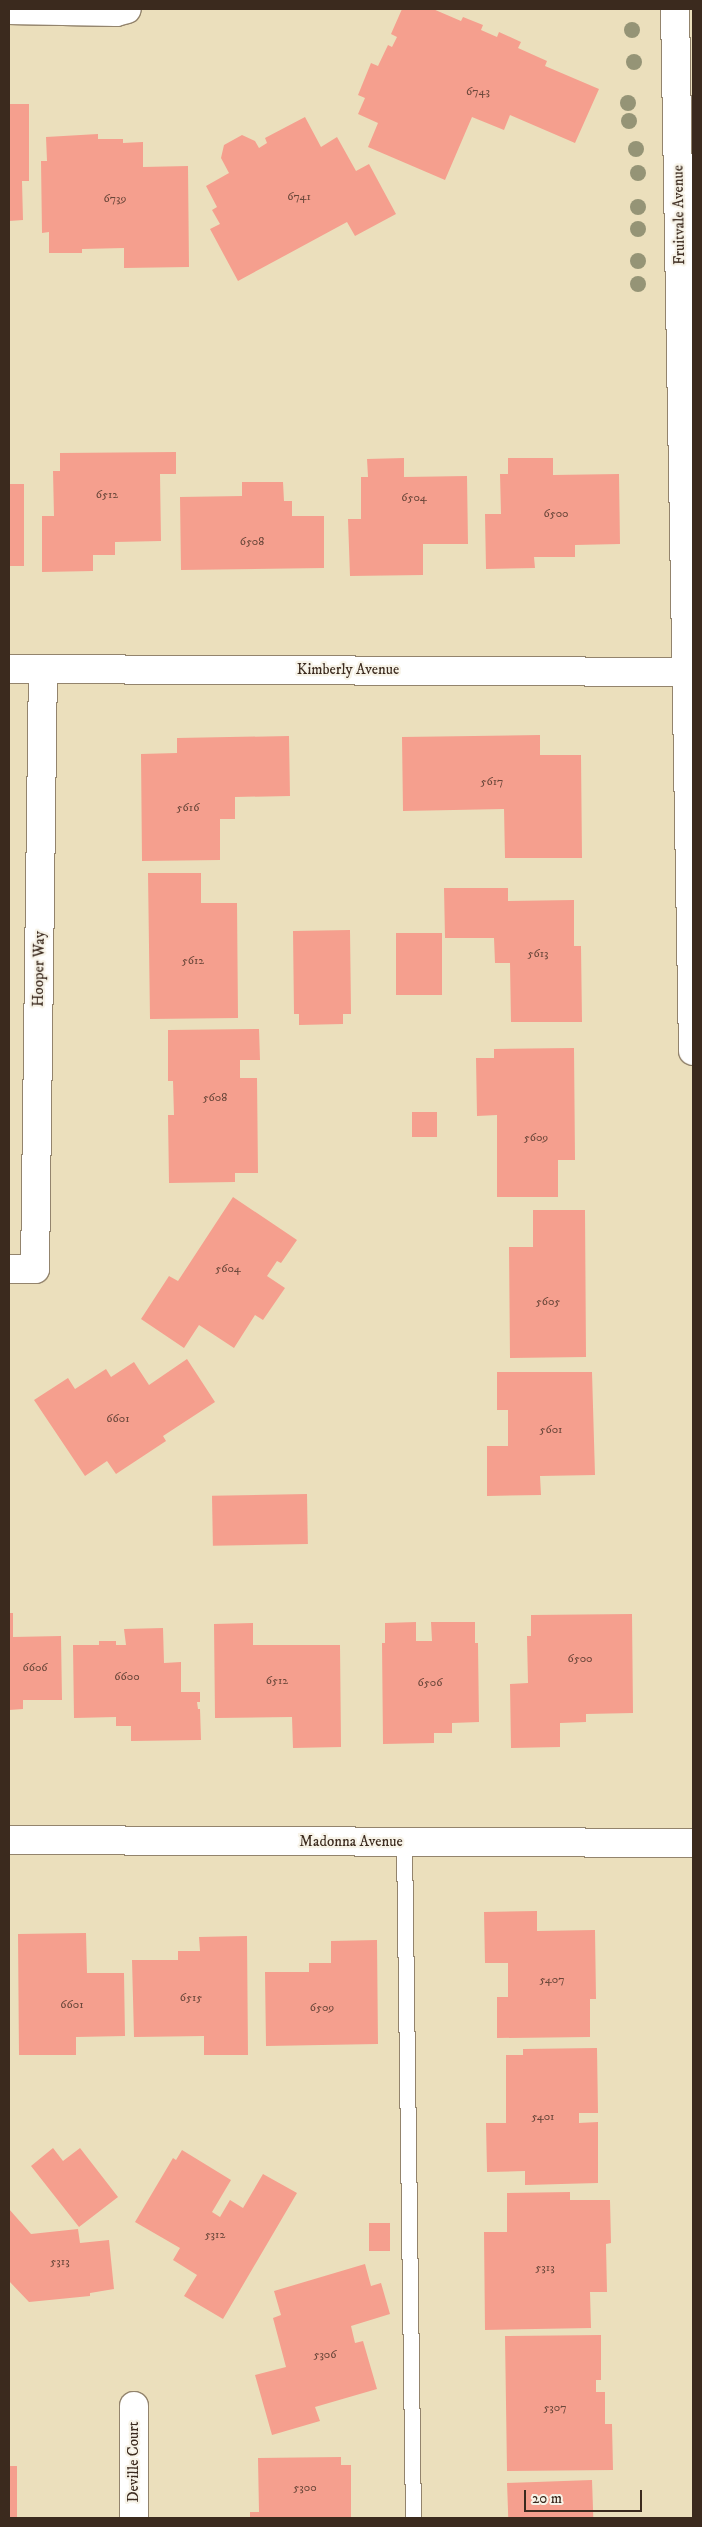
<!DOCTYPE html>
<html>
<head>
<meta charset="utf-8">
<style>
  body { margin:0 }
  #map { position:relative; width:702px; height:2527px; overflow:hidden; background:#ebdfbc; font-family:"IM FELL DW Pica",serif }
  div>[style] { position:absolute }
  [style*='--x'] { left:calc(var(--x)*1px); top:calc(var(--y)*1px); width:calc(var(--w)*1px); rotate:calc(var(--a)*1deg) }
  .building>* { inset:0; background:#f59f8e; transform-origin:0 0 }
  .roads { filter:drop-shadow(1px 0 #93846d) drop-shadow(-1px 0 #93846d) drop-shadow(0 1px #93846d) drop-shadow(0 -1px #93846d) }
  .service>* { height:15px; margin:-7.5px; padding:0 7.5px; transform-origin:7.5px; border-radius:7.5px; background:#fff }
  .minor>* { height:28px; margin:-14px; padding:0 14px; transform-origin:14px; border-radius:14px; background:#fff }
  .secondary>* { height:28px; margin:-14px; padding:0 14px; transform-origin:14px; border-radius:14px; background:#fff }
  .trees>* { width:16px; height:16px; margin:-8px; border-radius:50%; background:#959476 }
  span { translate:-50% -50%; white-space:nowrap; text-align:center; line-height:1.15; -webkit-text-stroke:4.5px #f7f3e8; paint-order:stroke }
  .number-label { font-size:12px; color:#6a473a }
  .number-label span { -webkit-text-stroke-width:0 }
  .street-label { font-size:15px; color:#3b2a1e }
  .frame { position:absolute; inset:0; border:10px solid #3b2a1e; pointer-events:none }
  .scale { position:absolute; left:524px; top:2490px; width:118px; height:22px; box-sizing:border-box; border:2px solid #3b2a1e; border-top:0; padding-left:6px; font-size:15px; line-height:18px; white-space:nowrap; color:#3b2a1e; -webkit-text-stroke:4px #f7f3e8; paint-order:stroke }
</style>
</head>
<body>
<div id="map">
  <div class="building">
    <div style="clip-path:polygon(402px 9px,433px 9px,461px 21px,463px 17px,483px 25px,481px 30px,497px 37px,499px 32px,521px 42px,518px 48px,547px 61px,545px 66px,599px 89px,575px 143px,510px 115px,504px 130px,472px 117px,445px 180px,368px 147px,378px 123px,358px 114px,365px 98px,358px 95px,371px 63px,378px 66px,388px 45px,392px 47px,397px 37px,391px 34px)"></div>
    <div style="clip-path:polygon(9px 104px,29px 104px,29px 181px,22px 181px,23px 220px,9px 221px)"></div>
    <div style="clip-path:polygon(305px 117px,321px 147px,337px 137px,356px 171px,369px 164px,396px 214px,355px 236px,347px 222px,238px 281px,210px 229px,220px 224px,212px 210px,217px 207px,206px 186px,229px 173px,221px 158px,224px 145px,242px 135px,255px 141px,259px 148px,267px 143px,265px 138px)"></div>
    <div style="clip-path:polygon(98px 134px,98px 139px,123px 139px,123px 143px,143px 142px,143px 167px,188px 166px,189px 267px,124px 268px,124px 248px,82px 249px,82px 253px,49px 253px,49px 232px,42px 233px,41px 161px,47px 161px,46px 137px)"></div>
    <div style="clip-path:polygon(176px 452px,176px 474px,160px 474px,161px 541px,115px 542px,115px 555px,93px 555px,93px 571px,42px 572px,42px 516px,54px 516px,53px 471px,60px 471px,60px 453px)"></div>
    <div style="clip-path:polygon(404px 458px,404px 477px,467px 476px,468px 544px,423px 544px,423px 575px,350px 576px,348px 519px,361px 519px,361px 477px,368px 477px,367px 459px)"></div>
    <div style="clip-path:polygon(508px 458px,553px 458px,553px 475px,619px 474px,620px 544px,575px 545px,575px 557px,534px 557px,535px 568px,486px 569px,485px 514px,501px 514px,500px 474px,508px 474px)"></div>
    <div style="clip-path:polygon(242px 482px,283px 482px,284px 501px,292px 501px,292px 516px,324px 516px,324px 568px,181px 570px,180px 497px,242px 496px)"></div>
    <div style="left:9px;top:484px;width:15px;height:82px"></div>
    <div style="clip-path:polygon(540px 735px,540px 755px,581px 755px,582px 858px,505px 858px,504px 809px,403px 811px,402px 737px)"></div>
    <div style="clip-path:polygon(289px 736px,290px 796px,235px 797px,235px 819px,220px 819px,220px 860px,142px 861px,141px 754px,177px 753px,177px 738px)"></div>
    <div style="clip-path:polygon(148px 873px,201px 873px,201px 903px,237px 903px,238px 1018px,150px 1019px)"></div>
    <div style="clip-path:polygon(444px 888px,508px 888px,508px 901px,574px 900px,574px 946px,581px 946px,582px 1022px,511px 1022px,510px 963px,495px 963px,494px 938px,445px 938px)"></div>
    <div style="clip-path:polygon(350px 930px,351px 1014px,343px 1014px,343px 1024px,299px 1025px,299px 1014px,294px 1014px,293px 931px)"></div>
    <div style="left:396px;top:933px;width:46px;height:62px"></div>
    <div style="clip-path:polygon(259px 1029px,260px 1060px,240px 1060px,240px 1078px,257px 1078px,258px 1173px,235px 1173px,235px 1182px,169px 1183px,168px 1115px,174px 1115px,173px 1081px,168px 1081px,168px 1030px)"></div>
    <div style="clip-path:polygon(574px 1048px,575px 1160px,558px 1160px,558px 1197px,497px 1197px,497px 1115px,477px 1116px,476px 1058px,494px 1058px,494px 1049px)"></div>
    <div style="left:412px;top:1112px;width:25px;height:25px"></div>
    <div style="clip-path:polygon(233px 1197px,297px 1240px,281px 1263px,277px 1261px,267px 1276px,285px 1288px,263px 1320px,255px 1315px,234px 1348px,199px 1325px,184px 1348px,141px 1319px,169px 1276px,178px 1281px)"></div>
    <div style="clip-path:polygon(533px 1210px,585px 1210px,586px 1357px,510px 1358px,509px 1247px,533px 1247px)"></div>
    <div style="clip-path:polygon(187px 1359px,215px 1402px,163px 1436px,166px 1441px,116px 1474px,107px 1461px,85px 1476px,34px 1400px,68px 1378px,75px 1389px,106px 1369px,111px 1377px,134px 1362px,149px 1385px)"></div>
    <div style="clip-path:polygon(497px 1372px,592px 1372px,595px 1475px,540px 1476px,541px 1495px,487px 1496px,487px 1446px,508px 1446px,508px 1410px,497px 1410px)"></div>
    <div style="left:307px;top:1494px;width:50px;height:95px;rotate:89deg"></div>
    <div style="clip-path:polygon(9px 1613px,13px 1613px,13px 1637px,61px 1636px,62px 1700px,23px 1700px,23px 1709px,9px 1710px)"></div>
    <div style="clip-path:polygon(632px 1614px,633px 1713px,586px 1714px,586px 1722px,560px 1723px,560px 1747px,511px 1748px,510px 1684px,528px 1683px,527px 1636px,531px 1636px,531px 1615px)"></div>
    <div style="clip-path:polygon(416px 1622px,416px 1641px,432px 1641px,431px 1622px,475px 1622px,475px 1643px,478px 1643px,479px 1722px,452px 1723px,452px 1733px,434px 1733px,434px 1743px,383px 1744px,382px 1643px,385px 1643px,385px 1623px)"></div>
    <div style="clip-path:polygon(253px 1623px,253px 1645px,340px 1645px,341px 1747px,293px 1748px,292px 1717px,215px 1718px,214px 1624px)"></div>
    <div style="clip-path:polygon(163px 1628px,164px 1663px,181px 1662px,181px 1692px,200px 1692px,200px 1702px,197px 1702px,198px 1709px,200px 1709px,201px 1740px,131px 1741px,131px 1726px,116px 1726px,116px 1717px,74px 1718px,73px 1645px,99px 1645px,99px 1641px,116px 1641px,116px 1645px,126px 1645px,124px 1629px)"></div>
    <div style="clip-path:polygon(537px 1911px,537px 1931px,595px 1930px,596px 1999px,590px 1999px,590px 2037px,497px 2038px,497px 1997px,508px 1997px,508px 1963px,485px 1963px,484px 1912px)"></div>
    <div style="clip-path:polygon(86px 1933px,87px 1973px,124px 1973px,125px 2036px,76px 2037px,76px 2055px,19px 2055px,18px 1934px)"></div>
    <div style="clip-path:polygon(247px 1936px,248px 2055px,204px 2055px,204px 2036px,134px 2037px,132px 1960px,178px 1960px,178px 1951px,200px 1951px,199px 1937px)"></div>
    <div style="clip-path:polygon(377px 1940px,378px 2044px,266px 2046px,265px 1972px,309px 1972px,309px 1963px,331px 1963px,331px 1941px)"></div>
    <div style="clip-path:polygon(597px 2048px,598px 2113px,579px 2113px,579px 2123px,598px 2122px,598px 2183px,525px 2185px,525px 2171px,487px 2172px,486px 2123px,506px 2123px,506px 2055px,523px 2055px,523px 2049px)"></div>
    <div style="clip-path:polygon(53px 2148px,63px 2161px,80px 2148px,118px 2197px,79px 2227px,31px 2166px)"></div>
    <div style="clip-path:polygon(182px 2150px,231px 2180px,212px 2212px,220px 2217px,230px 2200px,243px 2208px,263px 2174px,297px 2193px,223px 2319px,184px 2296px,197px 2275px,173px 2260px,180px 2248px,135px 2222px,173px 2158px,176px 2160px)"></div>
    <div style="clip-path:polygon(570px 2192px,570px 2200px,610px 2200px,611px 2243px,606px 2244px,607px 2292px,590px 2292px,591px 2328px,485px 2330px,484px 2232px,507px 2232px,507px 2193px)"></div>
    <div style="clip-path:polygon(9px 2209px,31px 2234px,78px 2229px,80px 2243px,109px 2240px,114px 2289px,90px 2293px,90px 2296px,29px 2302px,9px 2281px)"></div>
    <div style="left:369px;top:2223px;width:21px;height:28px"></div>
    <div style="clip-path:polygon(365px 2264px,371px 2286px,381px 2283px,390px 2314px,351px 2326px,355px 2343px,363px 2341px,377px 2389px,315px 2407px,320px 2421px,272px 2435px,255px 2375px,286px 2367px,273px 2318px,281px 2315px,274px 2291px)"></div>
    <div style="clip-path:polygon(601px 2335px,601px 2380px,596px 2380px,596px 2392px,605px 2392px,605px 2424px,612px 2424px,613px 2470px,507px 2471px,505px 2336px)"></div>
    <div style="clip-path:polygon(341px 2457px,341px 2465px,351px 2465px,351px 2518px,250px 2518px,250px 2512px,259px 2512px,258px 2458px)"></div>
    <div style="left:9px;top:2466px;width:8px;height:52px"></div>
    <div style="left:592px;top:2480px;width:38px;height:85px;rotate:88deg"></div>
  </div>
  <div class="roads">
    <div class="service">
      <div style="--x:404;--y:1842;--w:676;--a:89.24"></div>
    </div>
    <div class="minor">
      <div style="--x:9;--y:10;--w:107;--a:1.1"></div>
      <div style="--x:116;--y:12;--w:11;--a:-15"></div>
      <div style="--x:9;--y:669;--w:677;--a:0.25"></div>
      <div style="--x:9;--y:1269;--w:26;--a:0"></div>
      <div style="--x:35;--y:1269;--w:600;--a:-89.24"></div>
      <div style="--x:9;--y:1840;--w:684;--a:0.25"></div>
      <div style="--x:134;--y:2518;--w:112;--a:-90"></div>
    </div>
    <div class="secondary">
      <div style="--x:675;--y:9;--w:1042;--a:89.01"></div>
    </div>
  </div>
  <div class="trees">
    <div style="left:632px;top:30px"></div>
    <div style="left:634px;top:62px"></div>
    <div style="left:628px;top:103px"></div>
    <div style="left:629px;top:121px"></div>
    <div style="left:636px;top:149px"></div>
    <div style="left:638px;top:173px"></div>
    <div style="left:638px;top:207px"></div>
    <div style="left:638px;top:229px"></div>
    <div style="left:638px;top:261px"></div>
    <div style="left:638px;top:284px"></div>
  </div>
  <div class="number-label">
    <span style="left:478px;top:92px">6743</span>
    <span style="left:299px;top:197px">6741</span>
    <span style="left:115px;top:199px">6739</span>
    <span style="left:107px;top:495px">6512</span>
    <span style="left:414px;top:498px">6504</span>
    <span style="left:556px;top:514px">6500</span>
    <span style="left:252px;top:542px">6508</span>
    <span style="left:492px;top:782px">5617</span>
    <span style="left:188px;top:808px">5616</span>
    <span style="left:538px;top:954px">5613</span>
    <span style="left:193px;top:961px">5612</span>
    <span style="left:215px;top:1098px">5608</span>
    <span style="left:536px;top:1138px">5609</span>
    <span style="left:228px;top:1269px">5604</span>
    <span style="left:548px;top:1302px">5605</span>
    <span style="left:118px;top:1419px">6601</span>
    <span style="left:551px;top:1430px">5601</span>
    <span style="left:580px;top:1659px">6500</span>
    <span style="left:35px;top:1668px">6606</span>
    <span style="left:127px;top:1677px">6600</span>
    <span style="left:277px;top:1681px">6512</span>
    <span style="left:430px;top:1683px">6506</span>
    <span style="left:552px;top:1980px">5407</span>
    <span style="left:191px;top:1998px">6515</span>
    <span style="left:72px;top:2005px">6601</span>
    <span style="left:322px;top:2008px">6509</span>
    <span style="left:543px;top:2117px">5401</span>
    <span style="left:215px;top:2235px">5312</span>
    <span style="left:60px;top:2262px">5313</span>
    <span style="left:545px;top:2268px">5313</span>
    <span style="left:325px;top:2355px">5306</span>
    <span style="left:555px;top:2408px">5307</span>
    <span style="left:305px;top:2488px">5300</span>
  </div>
  <div class="street-label">
    <span style="left:679px;top:215px;rotate:-91deg">Fruitvale Avenue</span>
    <span style="left:348px;top:670px">Kimberly Avenue</span>
    <span style="left:39px;top:969px;rotate:-89deg">Hooper Way</span>
    <span style="left:351px;top:1842px">Madonna Avenue</span>
    <span style="left:134px;top:2462px;rotate:-90deg">Deville Court</span>
  </div>
  <div class="frame"></div>
  <div class="scale">20 m</div>
</div>
</body>
</html>
